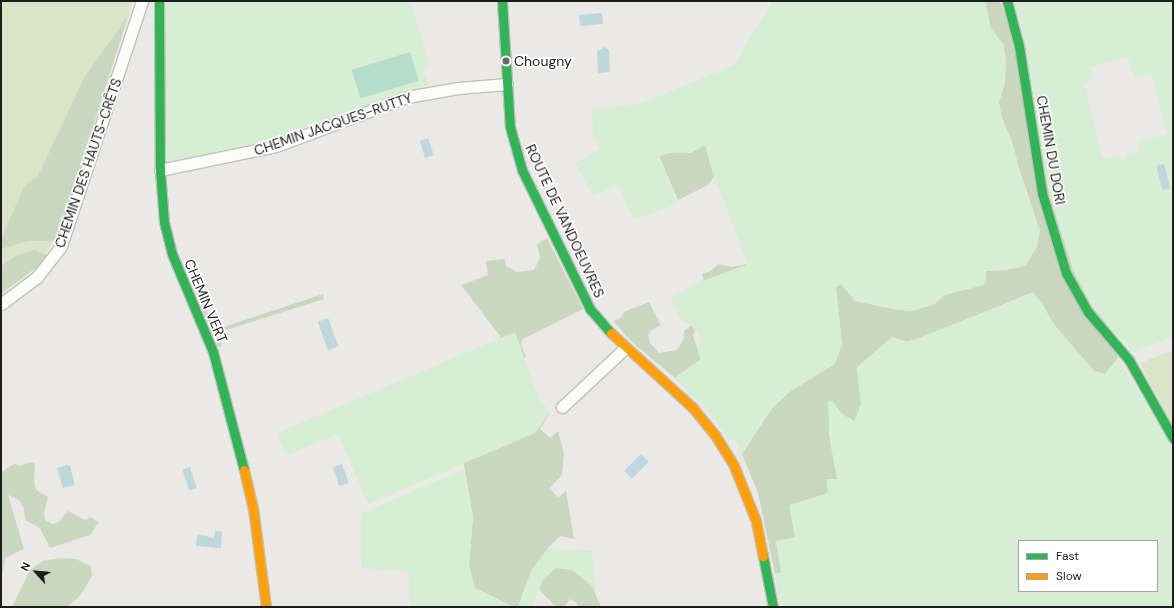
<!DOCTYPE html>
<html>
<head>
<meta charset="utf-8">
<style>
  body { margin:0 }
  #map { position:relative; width:1174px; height:608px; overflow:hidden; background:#ebe9e6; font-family:"DM Sans",sans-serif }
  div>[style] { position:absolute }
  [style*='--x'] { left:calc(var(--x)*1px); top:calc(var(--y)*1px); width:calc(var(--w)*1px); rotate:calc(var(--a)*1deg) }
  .grass>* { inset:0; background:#dae5c8 }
  .forest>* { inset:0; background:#c9d7be }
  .park>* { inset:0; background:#d6eed4 }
  .pitch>* { inset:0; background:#b6ddc9; transform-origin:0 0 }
  .water>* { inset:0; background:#bdd7db; transform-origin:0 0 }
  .roads { filter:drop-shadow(1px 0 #c1c0be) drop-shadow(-1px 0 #c1c0be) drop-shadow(0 1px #c1c0be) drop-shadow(0 -1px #c1c0be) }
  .street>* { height:11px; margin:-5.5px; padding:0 5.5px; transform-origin:5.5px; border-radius:5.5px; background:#fcfcfb }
  .fast>* { height:9px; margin:-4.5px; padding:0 4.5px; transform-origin:4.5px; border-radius:4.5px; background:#30b455 }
  .slow>* { height:9px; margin:-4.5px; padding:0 4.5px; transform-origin:4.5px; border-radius:4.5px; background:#ff9f0a }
  .dots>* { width:11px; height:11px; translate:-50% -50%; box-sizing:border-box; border:2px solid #fff; border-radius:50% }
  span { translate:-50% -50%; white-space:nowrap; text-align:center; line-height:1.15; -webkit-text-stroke:3.5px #fff; paint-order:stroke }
  .poi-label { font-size:14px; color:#1d1d1d }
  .left { translate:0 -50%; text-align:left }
  .street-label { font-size:14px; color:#1d1d1d }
  .frame { position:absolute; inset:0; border:2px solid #1d1d1d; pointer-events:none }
  .legend { position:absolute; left:1018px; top:540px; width:140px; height:52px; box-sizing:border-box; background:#fff; border:1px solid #a5a5a5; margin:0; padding:5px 7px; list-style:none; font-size:12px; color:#1d1d1d }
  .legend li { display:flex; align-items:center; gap:8px; height:20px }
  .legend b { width:20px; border:1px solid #a5a5a5 }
  .north { position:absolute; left:16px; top:552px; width:40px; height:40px; -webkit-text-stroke:3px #fff; paint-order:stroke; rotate:297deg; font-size:11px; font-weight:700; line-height:16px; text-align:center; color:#1d1d1d }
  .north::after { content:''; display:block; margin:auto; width:14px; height:18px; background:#1d1d1d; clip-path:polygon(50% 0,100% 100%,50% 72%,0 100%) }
</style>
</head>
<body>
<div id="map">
  <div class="grass">
    <div style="clip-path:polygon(1px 1px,133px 1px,60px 231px,37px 267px,1px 294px)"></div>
    <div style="clip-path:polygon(1173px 350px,1173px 427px,1140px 363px)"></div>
  </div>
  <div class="forest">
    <div style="clip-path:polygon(985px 1px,1000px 1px,1118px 359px,1105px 374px,1094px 371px,1055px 326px,1039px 299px,1031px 293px,933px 333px,907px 342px,902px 341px,857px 367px,861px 404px,857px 418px,854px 421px,842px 414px,833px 402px,829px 434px,837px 479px,795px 537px,781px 573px,775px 574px,758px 493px,742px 454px,772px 408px,842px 345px,836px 287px,841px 284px,855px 301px,893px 309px,910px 311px,933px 305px,945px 295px,986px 279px,986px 271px,1007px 270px,1040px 231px,1001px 115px,999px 102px,1005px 82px,1006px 59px,1003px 44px,991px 29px)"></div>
    <div style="clip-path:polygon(128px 16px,60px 231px,54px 241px,28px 241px,1px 249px,1px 239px,25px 185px,38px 176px,84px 78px)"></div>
    <div style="clip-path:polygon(705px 144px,714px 176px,708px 185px,678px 200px,659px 156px,669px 153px,691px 153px)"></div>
    <div style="clip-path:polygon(547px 238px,583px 309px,523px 339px,521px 344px,526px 358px,505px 370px,500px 336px,461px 285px,488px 275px,486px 261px,505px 259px,506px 266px,517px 272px,534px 270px,540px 258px,537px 244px)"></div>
    <div style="clip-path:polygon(35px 250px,47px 255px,37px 267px,1px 294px,1px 266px,17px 255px)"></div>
    <div style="clip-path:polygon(718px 264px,732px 267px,746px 264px,746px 270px,706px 291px,702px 274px,711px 271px)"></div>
    <div style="clip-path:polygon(189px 277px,210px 317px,216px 324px,224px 327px,323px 294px,324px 299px,223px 331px,218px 337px,222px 346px,218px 347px)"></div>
    <div style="clip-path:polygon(649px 302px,661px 325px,650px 331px,648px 336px,650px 343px,659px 353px,677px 350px,684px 338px,684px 331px,692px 325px,695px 331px,693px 336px,701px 359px,675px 378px,633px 343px,613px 321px,621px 318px,624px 312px)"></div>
    <div style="clip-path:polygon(540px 401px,550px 413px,540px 429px,550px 438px,558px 431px,564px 453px,562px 475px,550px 488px,558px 498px,566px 491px,574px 539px,560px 536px,548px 548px,531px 571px,518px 607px,513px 607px,475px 588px,469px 565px,473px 517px,461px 449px)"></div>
    <div style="clip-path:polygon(30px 462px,35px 463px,34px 482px,36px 490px,48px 497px,44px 514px,45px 520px,52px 524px,59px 522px,68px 511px,85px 520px,90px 517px,99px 522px,90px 535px,50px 548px,40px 528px,25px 520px,24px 509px,19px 500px,8px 495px,24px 549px,5px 558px,1px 583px,1px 473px,10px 466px,15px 464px,20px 466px)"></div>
    <div style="clip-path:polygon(60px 558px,76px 559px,91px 566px,92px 576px,80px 596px,67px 607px,12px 607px,30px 570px,43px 561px)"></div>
    <div style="clip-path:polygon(556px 568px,572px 570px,591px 583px,601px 607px,578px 607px,577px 603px,570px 599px,564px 607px,556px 607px,539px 589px,543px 579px)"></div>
  </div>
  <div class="park">
    <div style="clip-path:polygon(165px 1px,410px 1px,430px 66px,424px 68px,423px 73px,431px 88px,382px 101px,279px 140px,169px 164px,164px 162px)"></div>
    <div style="clip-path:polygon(772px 1px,985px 1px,991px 29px,1003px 44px,1006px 59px,1005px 82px,999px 102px,1001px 115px,1013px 144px,1024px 188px,1040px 231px,1037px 247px,1027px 264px,1018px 268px,986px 271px,984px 285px,945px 295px,933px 305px,910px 311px,893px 309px,855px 300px,841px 284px,836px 287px,842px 345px,835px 364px,783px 396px,760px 424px,742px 454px,734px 439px,730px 441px,711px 415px,675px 378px,701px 359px,698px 352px,701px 338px,692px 325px,681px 321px,671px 298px,699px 282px,748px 264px,714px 176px,705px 145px,691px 153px,669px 153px,659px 156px,677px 204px,634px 220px,618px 184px,593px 196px,575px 163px,600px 149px,593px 132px,592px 109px,642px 103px,734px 65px)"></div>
    <div style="clip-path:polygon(evenodd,1012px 1px,1173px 1px,1173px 337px,1132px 352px,1092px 307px,1073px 270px,1049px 194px,1012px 1px,1128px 58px,1134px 79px,1152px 74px,1167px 134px,1138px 141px,1140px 151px,1127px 154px,1127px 159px,1121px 160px,1120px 156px,1102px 158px,1084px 83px,1093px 80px,1091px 67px,1128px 58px)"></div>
    <div style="clip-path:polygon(evenodd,1034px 293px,1055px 326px,1094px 371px,1105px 374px,1118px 358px,1173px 448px,1173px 607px,781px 607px,775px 574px,781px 572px,776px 541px,795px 537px,789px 505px,828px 493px,827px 479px,837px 479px,829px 434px,828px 401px,833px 402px,842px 414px,854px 421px,861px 404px,857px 367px,892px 337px,908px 342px,1034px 293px,1019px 541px,1157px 541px,1157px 591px,1019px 591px,1019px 541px)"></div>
    <div style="clip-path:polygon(515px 332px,540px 401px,550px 413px,535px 433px,368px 504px,338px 434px,286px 456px,277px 433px)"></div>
    <div style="clip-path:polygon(463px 470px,473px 517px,469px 565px,475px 588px,513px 607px,410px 607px,409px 572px,361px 568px,362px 513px)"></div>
    <div style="clip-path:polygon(548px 548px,592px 551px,595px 588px,572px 570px,556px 568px,540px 583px,533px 607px,518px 607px,531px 571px)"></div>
  </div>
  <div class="pitch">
    <div style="left:410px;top:52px;width:30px;height:61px;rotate:73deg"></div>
  </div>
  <div class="water">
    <div style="left:602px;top:13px;width:11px;height:23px;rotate:85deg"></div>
    <div style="clip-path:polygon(605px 47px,609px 50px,610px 72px,598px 73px,597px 51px)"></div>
    <div style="left:428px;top:138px;width:18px;height:9px;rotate:71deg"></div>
    <div style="left:1164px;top:164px;width:25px;height:8px;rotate:76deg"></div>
    <div style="left:328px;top:318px;width:30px;height:11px;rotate:70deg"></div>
    <div style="left:641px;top:454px;width:11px;height:24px;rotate:45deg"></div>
    <div style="left:342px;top:464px;width:20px;height:10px;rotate:70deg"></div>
    <div style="clip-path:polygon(67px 465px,70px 466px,75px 485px,63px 488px,57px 468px)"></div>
    <div style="left:190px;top:467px;width:22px;height:8px;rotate:72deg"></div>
    <div style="clip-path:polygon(215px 531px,222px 532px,221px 548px,196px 546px,197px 534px,214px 538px)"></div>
  </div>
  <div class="roads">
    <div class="street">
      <div style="--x:160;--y:170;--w:118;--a:-11.7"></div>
      <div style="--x:276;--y:146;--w:140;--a:-20.5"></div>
      <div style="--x:407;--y:97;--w:52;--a:-10"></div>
      <div style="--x:458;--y:88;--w:49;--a:-4.7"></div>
      <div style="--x:1;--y:304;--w:45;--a:-36.9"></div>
      <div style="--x:37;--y:277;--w:39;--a:-52"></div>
      <div style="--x:61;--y:246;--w:258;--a:-71.7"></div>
      <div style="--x:562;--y:407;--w:86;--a:-43.1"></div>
    </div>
    <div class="fast">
      <div style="--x:159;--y:1;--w:169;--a:89.7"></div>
      <div style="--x:160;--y:170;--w:52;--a:85.6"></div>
      <div style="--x:164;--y:222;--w:33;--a:76"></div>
      <div style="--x:172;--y:254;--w:106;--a:67.3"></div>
      <div style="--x:213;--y:352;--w:122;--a:75.3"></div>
      <div style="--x:502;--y:1;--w:126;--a:86.4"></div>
      <div style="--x:510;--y:127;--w:45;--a:74.4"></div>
      <div style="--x:522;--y:170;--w:155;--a:63.9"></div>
      <div style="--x:590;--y:309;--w:32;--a:49"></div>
      <div style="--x:1007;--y:1;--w:47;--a:75.1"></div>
      <div style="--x:1019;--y:46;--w:149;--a:81.1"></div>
      <div style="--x:1042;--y:193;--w:84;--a:73.3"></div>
      <div style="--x:1066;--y:273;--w:45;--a:60.6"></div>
      <div style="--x:1088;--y:312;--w:63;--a:49.5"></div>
      <div style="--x:1129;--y:360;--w:90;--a:60.6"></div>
      <div style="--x:763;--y:556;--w:52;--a:78.9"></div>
    </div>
    <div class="slow">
      <div style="--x:611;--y:333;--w:111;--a:42.4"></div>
      <div style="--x:693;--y:408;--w:35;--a:51"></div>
      <div style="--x:715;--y:435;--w:36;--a:58"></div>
      <div style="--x:734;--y:466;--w:59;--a:68.2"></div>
      <div style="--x:756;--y:521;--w:36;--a:79"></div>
      <div style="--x:244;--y:470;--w:39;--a:77"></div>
      <div style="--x:253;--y:508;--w:100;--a:82.5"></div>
    </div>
  </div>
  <div class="dots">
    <div style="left:506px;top:61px;background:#656463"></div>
  </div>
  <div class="poi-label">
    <span class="left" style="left:514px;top:61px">Chougny</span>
  </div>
  <div class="street-label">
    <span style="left:333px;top:124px;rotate:-19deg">CHEMIN JACQUES-RUTTY</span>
    <span style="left:1051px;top:150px;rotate:80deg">CHEMIN DU DORI</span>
    <span style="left:88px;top:163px;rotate:-71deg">CHEMIN DES HAUTS-CRÊTS</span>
    <span style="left:565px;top:221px;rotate:65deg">ROUTE DE VANDOEUVRES</span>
    <span style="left:206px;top:301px;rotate:67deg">CHEMIN VERT</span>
  </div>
  <div class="frame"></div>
  <ul class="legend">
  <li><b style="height:5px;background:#30b455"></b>Fast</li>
  <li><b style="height:5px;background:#ff9f0a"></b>Slow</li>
  </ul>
  <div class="north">N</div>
</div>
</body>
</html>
